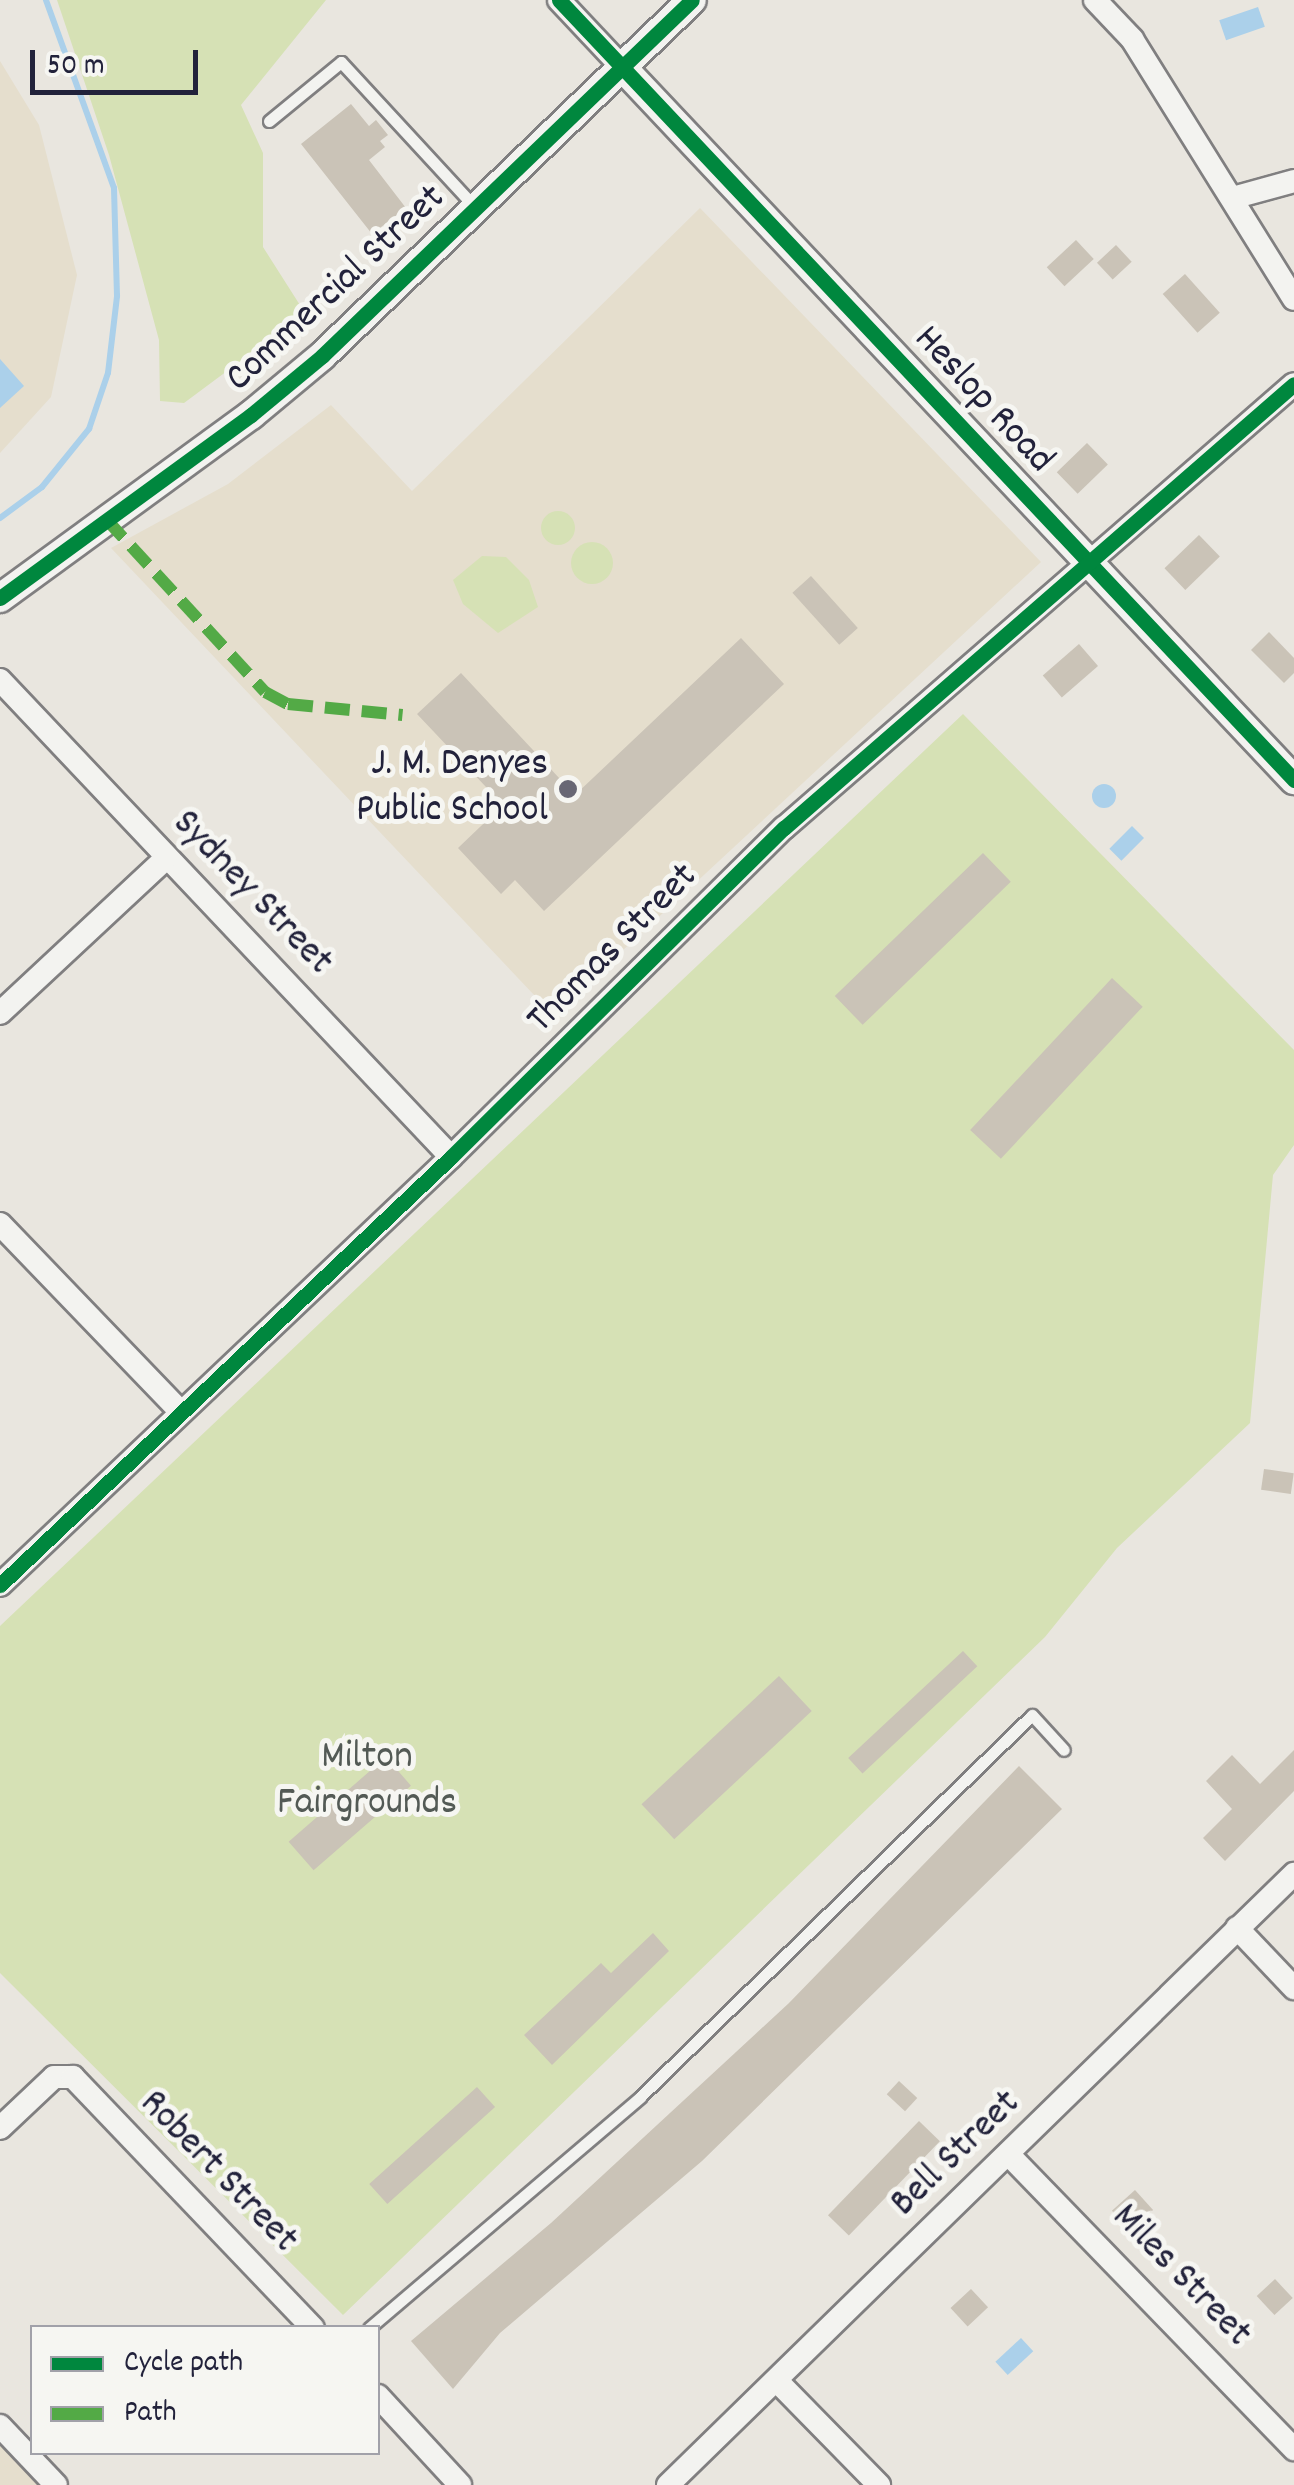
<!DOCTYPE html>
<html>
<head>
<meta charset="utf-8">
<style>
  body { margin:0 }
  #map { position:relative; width:1294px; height:2485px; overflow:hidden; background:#e9e6df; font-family:Dekko,sans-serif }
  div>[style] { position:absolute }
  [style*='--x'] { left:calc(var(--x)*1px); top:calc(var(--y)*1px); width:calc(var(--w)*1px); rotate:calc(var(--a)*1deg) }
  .built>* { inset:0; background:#e5decd }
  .green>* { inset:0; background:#d6e1b5 }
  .round { border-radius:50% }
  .water>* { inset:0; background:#abd0ea; transform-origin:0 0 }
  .stream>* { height:6px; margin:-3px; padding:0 3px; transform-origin:3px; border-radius:3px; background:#abd0ea }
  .building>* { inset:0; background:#cac3b7; transform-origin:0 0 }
  .roads { filter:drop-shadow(2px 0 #807f80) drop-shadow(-2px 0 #807f80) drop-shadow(0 2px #807f80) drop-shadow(0 -2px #807f80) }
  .service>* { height:11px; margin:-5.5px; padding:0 5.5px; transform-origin:5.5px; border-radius:5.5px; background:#f3f3f0 }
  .minor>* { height:22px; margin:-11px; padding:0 11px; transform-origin:11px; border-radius:11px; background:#f3f3f0 }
  .tertiary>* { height:28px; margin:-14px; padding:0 14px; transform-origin:14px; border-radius:14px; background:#f3f3f0 }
  .quiet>* { height:12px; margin-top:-6px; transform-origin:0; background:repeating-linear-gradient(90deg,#53aa46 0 25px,transparent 0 37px) }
  .cycleway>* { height:15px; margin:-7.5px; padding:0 7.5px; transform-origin:7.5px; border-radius:7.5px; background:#00873e }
  .dots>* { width:28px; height:28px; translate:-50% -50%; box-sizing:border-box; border:5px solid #f6f6f2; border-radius:50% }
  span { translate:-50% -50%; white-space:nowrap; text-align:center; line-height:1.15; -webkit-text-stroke:10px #f6f6f2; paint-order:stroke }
  .street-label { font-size:40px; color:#22223b }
  .poi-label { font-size:40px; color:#22223b }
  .right { translate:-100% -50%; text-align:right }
  .park-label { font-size:40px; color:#535a55 }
  .legend { position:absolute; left:30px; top:2325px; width:350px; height:130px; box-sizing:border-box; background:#f6f6f2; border:2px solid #a1a1a9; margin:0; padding:12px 18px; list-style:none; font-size:30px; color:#22223b }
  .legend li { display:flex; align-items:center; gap:20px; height:50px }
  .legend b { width:50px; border:2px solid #a1a1a9 }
  .scale { position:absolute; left:30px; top:50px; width:168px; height:45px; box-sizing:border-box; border:5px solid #22223b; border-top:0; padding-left:12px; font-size:30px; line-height:35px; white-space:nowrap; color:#22223b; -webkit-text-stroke:8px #f6f6f2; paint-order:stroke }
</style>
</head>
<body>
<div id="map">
  <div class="built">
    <div style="clip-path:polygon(0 61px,39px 125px,77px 275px,51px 397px,0 453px)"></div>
    <div style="clip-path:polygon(700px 208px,1041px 562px,553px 1015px,111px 548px,228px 484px,331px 405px,412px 491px)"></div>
    <div style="clip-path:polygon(0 2426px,49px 2485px,0 2485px)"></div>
  </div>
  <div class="green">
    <div style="clip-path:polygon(57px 0,326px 0,241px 105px,263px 153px,263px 247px,305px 313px,184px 403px,160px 401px,159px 340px,109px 155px)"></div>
    <div class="round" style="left:541px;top:511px;width:34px;height:34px"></div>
    <div class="round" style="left:571px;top:542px;width:42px;height:42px"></div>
    <div style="clip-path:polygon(482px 556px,506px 557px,529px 580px,538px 607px,498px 633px,463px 604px,453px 580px)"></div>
    <div style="clip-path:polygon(963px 714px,1294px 1050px,1294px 1145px,1273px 1175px,1250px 1423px,1117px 1548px,1045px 1637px,343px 2315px,0 1973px,0 1626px)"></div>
  </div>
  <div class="water">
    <div style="left:1258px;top:7px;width:21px;height:41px;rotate:71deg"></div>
    <div style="clip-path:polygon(0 359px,24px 386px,0 408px)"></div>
    <div class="round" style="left:1092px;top:784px;width:24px;height:24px"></div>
    <div style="left:1132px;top:826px;width:17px;height:32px;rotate:45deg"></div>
    <div style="left:1021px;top:2338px;width:18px;height:35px;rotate:47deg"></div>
  </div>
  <div class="stream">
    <div style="--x:0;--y:518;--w:52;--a:-36.4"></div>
    <div style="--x:42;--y:487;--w:75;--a:-51"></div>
    <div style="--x:89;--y:429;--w:59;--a:-71.3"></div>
    <div style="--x:108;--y:373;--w:78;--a:-83.3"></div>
    <div style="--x:117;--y:296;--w:108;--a:-91.6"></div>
    <div style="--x:114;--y:188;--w:200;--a:-109.9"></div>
  </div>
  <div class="building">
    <div style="clip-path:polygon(351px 104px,369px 126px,376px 120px,388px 135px,380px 141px,385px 147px,369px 160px,406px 208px,372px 234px,301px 144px)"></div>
    <div style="left:1076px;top:240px;width:26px;height:40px;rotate:47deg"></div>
    <div style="left:1116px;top:245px;width:23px;height:26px;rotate:47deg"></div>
    <div style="left:1185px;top:274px;width:52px;height:30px;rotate:48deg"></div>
    <div style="left:1087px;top:443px;width:30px;height:42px;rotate:46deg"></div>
    <div style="left:1199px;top:535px;width:30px;height:48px;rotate:46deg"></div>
    <div style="left:811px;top:576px;width:70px;height:25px;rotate:48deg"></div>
    <div style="clip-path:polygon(1269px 632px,1294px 658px,1294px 673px,1284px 683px,1251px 650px)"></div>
    <div style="clip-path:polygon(741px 638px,784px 684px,544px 911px,515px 880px,501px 894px,458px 848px,503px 805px,417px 714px,461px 673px,575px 795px)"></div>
    <div style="left:1079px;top:644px;width:29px;height:48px;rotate:49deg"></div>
    <div style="left:983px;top:853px;width:40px;height:206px;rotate:46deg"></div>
    <div style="left:1112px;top:978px;width:42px;height:208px;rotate:43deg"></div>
    <div style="left:1264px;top:1469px;width:30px;height:21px;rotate:8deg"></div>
    <div style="left:963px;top:1651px;width:21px;height:157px;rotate:47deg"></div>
    <div style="left:779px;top:1676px;width:48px;height:188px;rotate:47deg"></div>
    <div style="clip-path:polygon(1294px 1750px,1294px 1791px,1225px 1861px,1203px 1838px,1232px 1809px,1206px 1781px,1232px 1755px,1260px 1784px)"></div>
    <div style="left:386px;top:1757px;width:38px;height:129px;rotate:49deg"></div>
    <div style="clip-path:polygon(1019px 1766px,1062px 1809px,702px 2161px,500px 2333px,453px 2389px,411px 2341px,551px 2223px,789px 2003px)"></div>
    <div style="clip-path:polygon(653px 1933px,669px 1951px,552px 2065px,524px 2035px,601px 1963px,611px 1973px)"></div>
    <div style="left:899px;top:2081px;width:25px;height:18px;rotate:43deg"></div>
    <div style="left:477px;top:2087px;width:27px;height:145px;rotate:48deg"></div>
    <div style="left:919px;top:2121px;width:29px;height:131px;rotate:44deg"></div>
    <div style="left:1135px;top:2190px;width:27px;height:31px;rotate:48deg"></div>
    <div style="left:1275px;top:2279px;width:26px;height:25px;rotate:47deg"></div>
    <div style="left:971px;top:2289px;width:25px;height:28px;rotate:47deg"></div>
  </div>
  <div class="roads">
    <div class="service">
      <div style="--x:269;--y:121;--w:93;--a:-39.3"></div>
      <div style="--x:341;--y:62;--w:197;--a:47.3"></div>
      <div style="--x:369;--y:2328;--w:356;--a:-40.4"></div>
      <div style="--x:640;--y:2097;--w:547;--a:-44.26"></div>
      <div style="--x:1032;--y:1715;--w:47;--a:47.6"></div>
    </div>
    <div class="minor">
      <div style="--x:559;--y:0;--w:92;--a:46.8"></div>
      <div style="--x:1095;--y:0;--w:54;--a:46.5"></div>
      <div style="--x:1132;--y:39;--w:306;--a:58.1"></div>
      <div style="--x:1236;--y:197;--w:60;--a:-15.4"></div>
      <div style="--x:0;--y:680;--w:656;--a:46.6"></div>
      <div style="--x:0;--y:1013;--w:226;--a:-43"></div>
      <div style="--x:0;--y:1224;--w:260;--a:46.1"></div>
      <div style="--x:0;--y:1585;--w:622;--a:-43.5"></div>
      <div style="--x:451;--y:1157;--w:468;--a:-44.7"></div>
      <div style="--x:784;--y:828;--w:676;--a:-41.04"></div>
      <div style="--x:1237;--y:1928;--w:83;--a:46.5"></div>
      <div style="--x:0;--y:2128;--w:74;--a:-43.4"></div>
      <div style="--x:54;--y:2077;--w:19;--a:0"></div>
      <div style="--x:73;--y:2077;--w:347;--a:46.3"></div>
      <div style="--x:1011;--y:2157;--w:407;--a:45.9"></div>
      <div style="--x:777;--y:2381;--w:146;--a:45.6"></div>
      <div style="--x:378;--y:2396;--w:121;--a:47.3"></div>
      <div style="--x:0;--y:2426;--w:81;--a:46.5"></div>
      <div style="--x:668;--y:2485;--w:875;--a:-44.31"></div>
    </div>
    <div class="tertiary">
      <div style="--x:622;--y:67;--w:980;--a:46.7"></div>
      <div style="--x:0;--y:598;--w:311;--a:-36.1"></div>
      <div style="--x:251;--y:415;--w:92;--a:-39.7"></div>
      <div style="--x:322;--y:356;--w:513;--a:-43.9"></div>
    </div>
  </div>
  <div class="quiet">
    <div style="--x:106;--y:519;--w:235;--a:47.4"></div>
    <div style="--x:265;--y:692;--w:26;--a:28"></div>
    <div style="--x:288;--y:704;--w:115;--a:5.5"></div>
  </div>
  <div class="cycleway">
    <div style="--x:559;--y:0;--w:1072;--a:46.7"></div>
    <div style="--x:0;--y:598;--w:311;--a:-36.1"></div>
    <div style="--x:251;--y:415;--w:92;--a:-39.7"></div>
    <div style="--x:322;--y:356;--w:513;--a:-43.9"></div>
    <div style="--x:0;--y:1585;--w:622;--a:-43.5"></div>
    <div style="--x:451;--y:1157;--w:468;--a:-44.7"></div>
    <div style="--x:784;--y:828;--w:676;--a:-41.04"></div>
  </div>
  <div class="dots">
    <div style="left:568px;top:789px;background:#686774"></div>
  </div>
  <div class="street-label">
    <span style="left:337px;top:290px;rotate:-43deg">Commercial Street</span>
    <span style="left:982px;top:401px;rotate:47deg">Heslop Road</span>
    <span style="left:251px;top:894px;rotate:46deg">Sydney Street</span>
    <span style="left:614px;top:950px;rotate:-45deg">Thomas Street</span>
    <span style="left:957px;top:2155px;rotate:-44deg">Bell Street</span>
    <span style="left:217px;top:2173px;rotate:46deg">Robert Street</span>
    <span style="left:1180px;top:2277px;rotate:46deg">Miles Street</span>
  </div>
  <div class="poi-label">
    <span class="right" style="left:548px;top:789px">J. M. Denyes<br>Public School</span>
  </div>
  <div class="park-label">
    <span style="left:367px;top:1782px">Milton<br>Fairgrounds</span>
  </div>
  <ul class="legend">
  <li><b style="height:12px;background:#00873e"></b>Cycle path</li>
  <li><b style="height:12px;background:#53aa46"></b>Path</li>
  </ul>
  <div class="scale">50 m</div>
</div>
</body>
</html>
